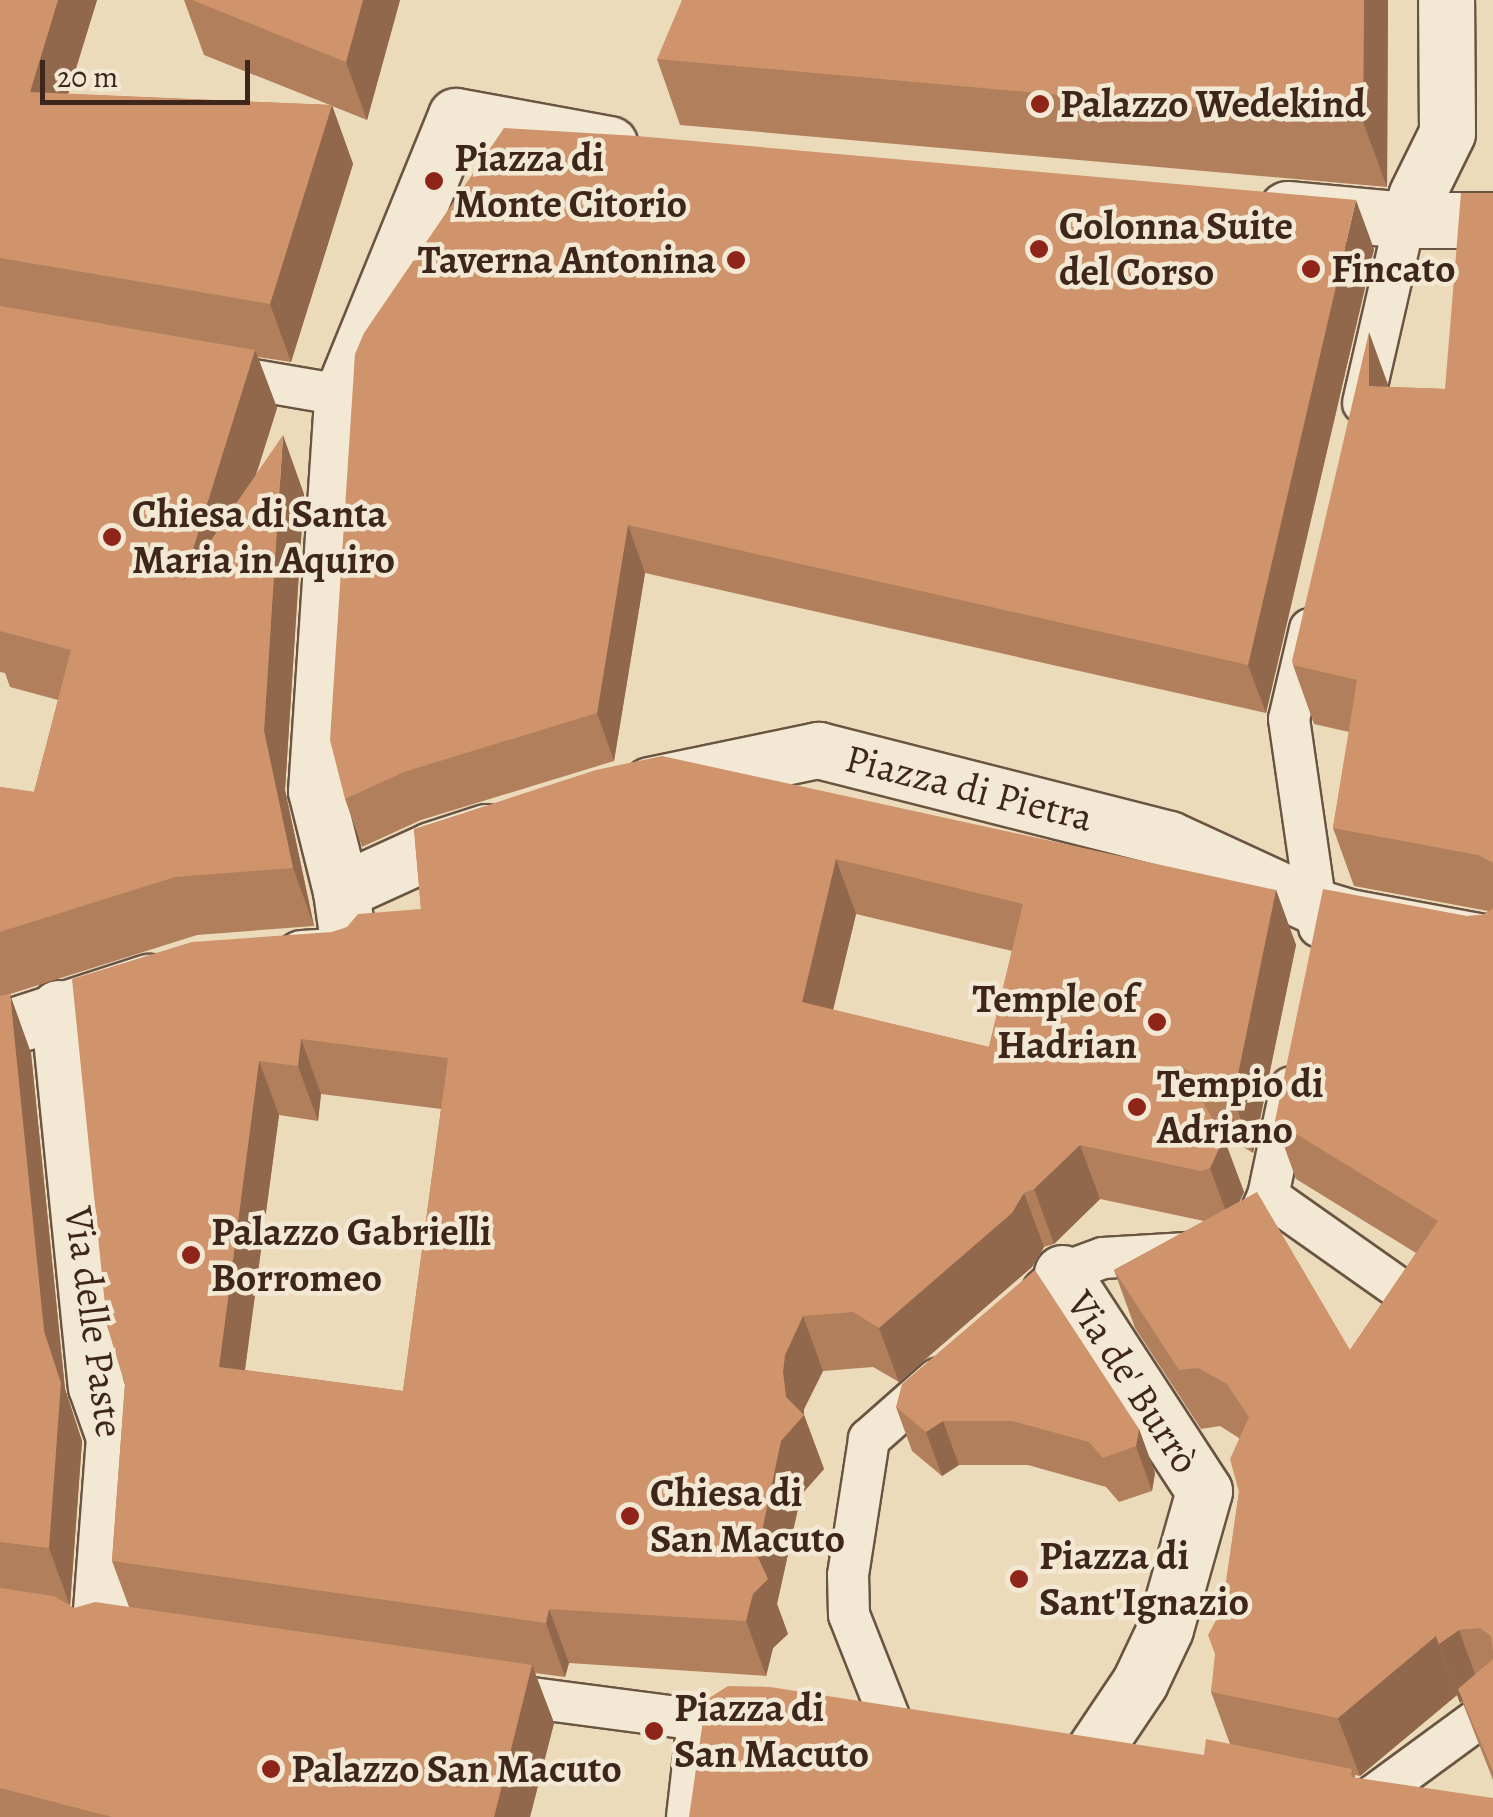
<!DOCTYPE html>
<html>
<head>
<meta charset="utf-8">
<style>
  body { margin:0 }
  #map { position:relative; width:1493px; height:1817px; overflow:hidden; background:#ecdbbb; font-family:Alegreya,serif }
  div>[style] { position:absolute }
  [style*='--x'] { left:calc(var(--x)*1px); top:calc(var(--y)*1px); width:calc(var(--w)*1px); rotate:calc(var(--a)*1deg) }
  .roads { filter:drop-shadow(2px 0 #6a5442) drop-shadow(-2px 0 #6a5442) drop-shadow(0 2px #6a5442) drop-shadow(0 -2px #6a5442) }
  .service>* { height:40px; margin:-20px; padding:0 20px; transform-origin:20px; border-radius:20px; background:#f3e8d3 }
  .pedestrian>* { height:55px; margin:-27.5px; padding:0 27.5px; transform-origin:27.5px; border-radius:27.5px; background:#f3e8d3 }
  .minor>* { height:55px; margin:-27.5px; padding:0 27.5px; transform-origin:27.5px; border-radius:27.5px; background:#f3e8d3 }
  .wall>* { inset:0; background:#b27f5d }
  .shaded-wall>* { inset:0; background:#91684c }
  .building>* { inset:0; background:#cf946c }
  .dots>* { width:28px; height:28px; translate:-50% -50%; box-sizing:border-box; border:5px solid #f3e8d3; border-radius:50% }
  span { translate:-50% -50%; white-space:nowrap; text-align:center; line-height:1.15; -webkit-text-stroke:9px #f3e8d3; paint-order:stroke }
  .poi-label { font-size:40px; color:#3e271a; font-weight:700 }
  .left { translate:0 -50%; text-align:left }
  .right { translate:-100% -50%; text-align:right }
  .street-label { font-size:40px; color:#3e271a }
  .scale { position:absolute; left:40px; top:60px; width:210px; height:45px; box-sizing:border-box; border:5px solid #3e271a; border-top:0; padding-left:12px; font-size:30px; line-height:35px; white-space:nowrap; color:#3e271a; -webkit-text-stroke:8px #f3e8d3; paint-order:stroke }
</style>
</head>
<body>
<div id="map">
  <div class="roads">
    <div class="service">
      <div style="--x:213;--y:373;--w:131;--a:9.7"></div>
      <div style="--x:1363;--y:403;--w:188;--a:-77.1"></div>
      <div style="--x:1310;--y:629;--w:92;--a:103.1"></div>
      <div style="--x:1289;--y:719;--w:210;--a:81.8"></div>
      <div style="--x:1268;--y:1196;--w:182;--a:35.2"></div>
      <div style="--x:1043;--y:1290;--w:25;--a:-42"></div>
      <div style="--x:1062;--y:1273;--w:44;--a:-20.1"></div>
      <div style="--x:1103;--y:1258;--w:113;--a:-3.5"></div>
      <div style="--x:1216;--y:1251;--w:32;--a:-16"></div>
      <div style="--x:1247;--y:1242;--w:51;--a:-65.5"></div>
      <div style="--x:1268;--y:1196;--w:111;--a:-78.1"></div>
      <div style="--x:494;--y:1693;--w:206;--a:7.5"></div>
      <div style="--x:698;--y:1720;--w:61;--a:0"></div>
      <div style="--x:892;--y:1724;--w:117;--a:-111.5"></div>
      <div style="--x:849;--y:1615;--w:40;--a:-91.4"></div>
      <div style="--x:848;--y:1575;--w:138;--a:-81.2"></div>
      <div style="--x:869;--y:1439;--w:91;--a:-41.4"></div>
      <div style="--x:1362;--y:1804;--w:162;--a:-36.2"></div>
      <div style="--x:687;--y:1817;--w:98;--a:-83.5"></div>
    </div>
    <div class="pedestrian">
      <div style="--x:1416;--y:196;--w:70;--a:-63.8"></div>
      <div style="--x:1447;--y:133;--w:133;--a:-90.4"></div>
      <div style="--x:650;--y:785;--w:172;--a:-11.8"></div>
      <div style="--x:818;--y:750;--w:362;--a:14.2"></div>
      <div style="--x:1169;--y:839;--w:165;--a:24.7"></div>
      <div style="--x:1319;--y:908;--w:31;--a:17"></div>
      <div style="--x:1349;--y:917;--w:147;--a:10.6"></div>
      <div style="--x:341;--y:891;--w:103;--a:-104"></div>
      <div style="--x:316;--y:791;--w:397;--a:-86.2"></div>
      <div style="--x:302;--y:958;--w:48;--a:-3.6"></div>
      <div style="--x:350;--y:955;--w:65;--a:-98"></div>
      <div style="--x:341;--y:891;--w:99;--a:-24.5"></div>
      <div style="--x:431;--y:850;--w:58;--a:-18.1"></div>
      <div style="--x:58;--y:1008;--w:380;--a:84.3"></div>
      <div style="--x:96;--y:1386;--w:54;--a:70.6"></div>
      <div style="--x:114;--y:1437;--w:200;--a:94.3"></div>
      <div style="--x:0;--y:1030;--w:156;--a:-18"></div>
      <div style="--x:1062;--y:1273;--w:260;--a:56.9"></div>
      <div style="--x:1204;--y:1491;--w:143;--a:105.8"></div>
      <div style="--x:1165;--y:1629;--w:59;--a:115.3"></div>
      <div style="--x:1140;--y:1682;--w:84;--a:123.9"></div>
    </div>
    <div class="minor">
      <div style="--x:1287;--y:209;--w:119;--a:5.3"></div>
      <div style="--x:1405;--y:220;--w:88;--a:0"></div>
      <div style="--x:342;--y:395;--w:301;--a:-67.8"></div>
      <div style="--x:456;--y:116;--w:156;--a:10.4"></div>
    </div>
  </div>
  <div class="wall">
    <div style="clip-path:polygon(evenodd,0 0,97px 0,68px 94px,330px 105px,204px 55px,184px 0,400px 0,367px 120px,332px 106px,353px 164px,291px 362px,258px 357px,277px 408px,256px 475px,304px 494px,285px 790px,314px 926px,197px 935px,7px 995px,31px 1053px,65px 1389px,82px 1441px,70px 1606px,74px 1608px,129px 1607px,112px 1561px,125px 1384px,107px 1325px,332px 932px,421px 909px,414px 829px,1276px 890px,1296px 945px,1253px 1153px,1221px 1133px,1244px 1192px,1239px 1202px,1350px 1350px,1416px 1253px,1296px 1179px,1275px 1121px,1467px 916px,1483px 915px,1488px 911px,1354px 886px,1333px 828px,1349px 732px,1314px 724px,1293px 665px,1389px 387px,1445px 389px,1493px 193px,1493px 1780px,1462px 1701px,1460px 1703px,1457px 1695px,1360px 1776px,1355px 1775px,1355px 1778px,1204px 1755px,1230px 1744px,1211px 1692px,1239px 1492px,1239px 1438px,1220px 1426px,1201px 1429px,1135px 1328px,1114px 1270px,1204px 1221px,1100px 1199px,1054px 1244px,1044px 1247px,1032px 1267px,899px 1382px,873px 1367px,823px 1371px,804px 1409px,804px 1415px,824px 1469px,801px 1495px,777px 1604px,788px 1634px,773px 1648px,766px 1676px,569px 1663px,565px 1677px,535px 1673px,554px 1723px,530px 1817px,0 1817px,0 787px,34px 792px,58px 700px,10px 687px,5px 673px,0 672px,0 0,856px 914px,1012px 951px,989px 1047px,833px 1010px,856px 914px,0 0,321px 1094px,441px 1109px,403px 1391px,245px 1370px,279px 1115px,318px 1121px,321px 1094px)"></div>
    <div style="clip-path:polygon(1388px 0,1387px 187px,680px 125px,657px 59px)"></div>
    <div style="clip-path:polygon(1374px 249px,1266px 713px,645px 573px,614px 761px,421px 820px,362px 847px,345px 799px,355px 354px)"></div>
    <div style="clip-path:polygon(896px 1407px,1139px 1429px,1155px 1473px,1152px 1491px,1119px 1502px,1106px 1487px,1028px 1465px,959px 1465px,942px 1476px,912px 1451px)"></div>
  </div>
  <div class="shaded-wall">
    <div style="clip-path:polygon(58px 0,97px 0,51px 150px,30px 92px)"></div>
    <div style="clip-path:polygon(363px 0,400px 0,367px 120px,346px 62px)"></div>
    <div style="clip-path:polygon(1364px 0,1388px 0,1387px 187px,1363px 122px)"></div>
    <div style="clip-path:polygon(332px 105px,353px 164px,291px 362px,270px 304px)"></div>
    <div style="clip-path:polygon(1356px 200px,1374px 249px,1266px 713px,1248px 665px)"></div>
    <div style="clip-path:polygon(1369px 332px,1390px 390px,1369px 386px)"></div>
    <div style="clip-path:polygon(255px 350px,277px 408px,204px 640px,183px 581px)"></div>
    <div style="clip-path:polygon(283px 435px,304px 494px,285px 790px,314px 926px,293px 868px,264px 731px)"></div>
    <div style="clip-path:polygon(628px 525px,645px 573px,614px 761px,597px 713px)"></div>
    <div style="clip-path:polygon(836px 859px,856px 914px,822px 1056px,802px 1002px)"></div>
    <div style="clip-path:polygon(1276px 890px,1296px 945px,1253px 1153px,1233px 1098px)"></div>
    <div style="clip-path:polygon(10px 994px,31px 1053px,65px 1389px,82px 1441px,70px 1606px,49px 1548px,44px 1331px)"></div>
    <div style="clip-path:polygon(301px 1039px,321px 1094px,318px 1121px,298px 1066px)"></div>
    <div style="clip-path:polygon(259px 1061px,279px 1115px,238px 1421px,219px 1367px)"></div>
    <div style="clip-path:polygon(1224px 1138px,1244px 1192px,1230px 1222px,1210px 1168px)"></div>
    <div style="clip-path:polygon(1080px 1145px,1100px 1199px,1054px 1244px,1034px 1189px)"></div>
    <div style="clip-path:polygon(1024px 1193px,1044px 1247px,1032px 1267px,899px 1382px,879px 1328px)"></div>
    <div style="clip-path:polygon(803px 1316px,823px 1371px,804px 1409px,804px 1415px,824px 1469px,801px 1495px,777px 1604px,788px 1634px,773px 1648px,766px 1676px,746px 1621px,757px 1555px,786px 1397px,783px 1372px,785px 1355px)"></div>
    <div style="clip-path:polygon(943px 1421px,959px 1465px,942px 1476px,926px 1432px)"></div>
    <div style="clip-path:polygon(1139px 1429px,1155px 1473px,1152px 1491px,1136px 1446px)"></div>
    <div style="clip-path:polygon(549px 1609px,569px 1663px,565px 1677px,546px 1623px)"></div>
    <div style="clip-path:polygon(1459px 1630px,1480px 1688px,1460px 1703px,1439px 1644px)"></div>
    <div style="clip-path:polygon(1436px 1636px,1457px 1695px,1360px 1776px,1338px 1718px)"></div>
    <div style="clip-path:polygon(532px 1665px,554px 1723px,530px 1817px,494px 1817px)"></div>
  </div>
  <div class="building">
    <div style="clip-path:polygon(0 0,58px 0,30px 92px,332px 105px,270px 304px,0 258px)"></div>
    <div style="clip-path:polygon(192px 0,363px 0,346px 62px)"></div>
    <div style="clip-path:polygon(682px 0,1364px 0,1363px 122px,657px 59px)"></div>
    <div style="clip-path:polygon(504px 128px,637px 136px,1356px 200px,1248px 665px,628px 525px,597px 713px,404px 772px,345px 799px,330px 740px,355px 354px,364px 333px)"></div>
    <div style="clip-path:polygon(1461px 193px,1493px 193px,1493px 863px,1478px 855px,1333px 828px,1357px 680px,1293px 665px,1292px 661px,1369px 332px,1369px 386px,1445px 389px)"></div>
    <div style="clip-path:polygon(0 306px,255px 350px,183px 581px,283px 435px,264px 731px,293px 868px,175px 877px,0 932px,0 787px,34px 792px,71px 650px,0 631px)"></div>
    <div style="clip-path:polygon(evenodd,662px 756px,1276px 890px,1233px 1098px,1182px 1067px,1224px 1138px,1210px 1168px,1201px 1171px,1080px 1145px,1034px 1189px,1024px 1193px,1012px 1213px,879px 1328px,853px 1312px,803px 1316px,785px 1355px,783px 1372px,786px 1397px,804px 1415px,781px 1441px,757px 1555px,768px 1579px,753px 1594px,746px 1621px,549px 1609px,546px 1623px,112px 1561px,125px 1384px,107px 1325px,72px 979px,192px 942px,332px 932px,347px 927px,358px 914px,421px 909px,414px 829px,596px 770px,662px 756px,836px 859px,1023px 904px,989px 1047px,802px 1002px,836px 859px,662px 756px,301px 1039px,448px 1058px,403px 1391px,219px 1367px,259px 1061px,298px 1066px,301px 1039px)"></div>
    <div style="clip-path:polygon(1323px 889px,1467px 916px,1483px 915px,1493px 908px,1493px 1651px,1491px 1636px,1480px 1628px,1459px 1630px,1439px 1644px,1436px 1636px,1338px 1718px,1211px 1692px,1215px 1654px,1208px 1635px,1222px 1609px,1239px 1492px,1230px 1459px,1249px 1417px,1227px 1384px,1198px 1368px,1179px 1370px,1114px 1270px,1257px 1192px,1350px 1350px,1438px 1221px,1275px 1121px)"></div>
    <div style="clip-path:polygon(10px 994px,44px 1331px,61px 1383px,49px 1548px,0 1542px,0 996px)"></div>
    <div style="clip-path:polygon(1035px 1270px,1139px 1429px,1136px 1446px,1103px 1458px,1089px 1442px,1012px 1421px,943px 1421px,926px 1432px,896px 1407px,902px 1384px)"></div>
    <div style="clip-path:polygon(0 1588px,54px 1596px,74px 1608px,95px 1602px,532px 1665px,494px 1817px,112px 1817px,0 1788px)"></div>
    <div style="clip-path:polygon(1493px 1659px,1493px 1771px,1458px 1689px)"></div>
    <div style="clip-path:polygon(728px 1686px,770px 1687px,1204px 1755px,1206px 1739px,1352px 1769px,1351px 1777px,1493px 1798px,1493px 1817px,689px 1817px,706px 1700px)"></div>
  </div>
  <div class="dots">
    <div style="left:1040px;top:104px;background:#8f2418"></div>
    <div style="left:434px;top:181px;background:#8f2418"></div>
    <div style="left:1039px;top:249px;background:#8f2418"></div>
    <div style="left:736px;top:260px;background:#8f2418"></div>
    <div style="left:1311px;top:269px;background:#8f2418"></div>
    <div style="left:112px;top:537px;background:#8f2418"></div>
    <div style="left:1157px;top:1022px;background:#8f2418"></div>
    <div style="left:1137px;top:1107px;background:#8f2418"></div>
    <div style="left:191px;top:1255px;background:#8f2418"></div>
    <div style="left:630px;top:1516px;background:#8f2418"></div>
    <div style="left:1019px;top:1579px;background:#8f2418"></div>
    <div style="left:654px;top:1731px;background:#8f2418"></div>
    <div style="left:271px;top:1769px;background:#8f2418"></div>
  </div>
  <div class="poi-label">
    <span class="left" style="left:1060px;top:104px">Palazzo Wedekind</span>
    <span class="left" style="left:454px;top:181px">Piazza di<br>Monte Citorio</span>
    <span class="left" style="left:1059px;top:249px">Colonna Suite<br>del Corso</span>
    <span class="right" style="left:716px;top:260px">Taverna Antonina</span>
    <span class="left" style="left:1331px;top:269px">Fincato</span>
    <span class="left" style="left:132px;top:537px">Chiesa di Santa<br>Maria in Aquiro</span>
    <span class="right" style="left:1137px;top:1022px">Temple of<br>Hadrian</span>
    <span class="left" style="left:1157px;top:1107px">Tempio di<br>Adriano</span>
    <span class="left" style="left:211px;top:1255px">Palazzo Gabrielli<br>Borromeo</span>
    <span class="left" style="left:650px;top:1516px">Chiesa di<br>San Macuto</span>
    <span class="left" style="left:1039px;top:1579px">Piazza di<br>Sant'Ignazio</span>
    <span class="left" style="left:674px;top:1731px">Piazza di<br>San Macuto</span>
    <span class="left" style="left:291px;top:1769px">Palazzo San Macuto</span>
  </div>
  <div class="street-label">
    <span style="left:969px;top:788px;rotate:14deg">Piazza di Pietra</span>
    <span style="left:94px;top:1322px;rotate:82deg">Via delle Paste</span>
    <span style="left:1133px;top:1382px;rotate:57deg">Via de' Burrò</span>
  </div>
  <div class="scale">20 m</div>
</div>
</body>
</html>
